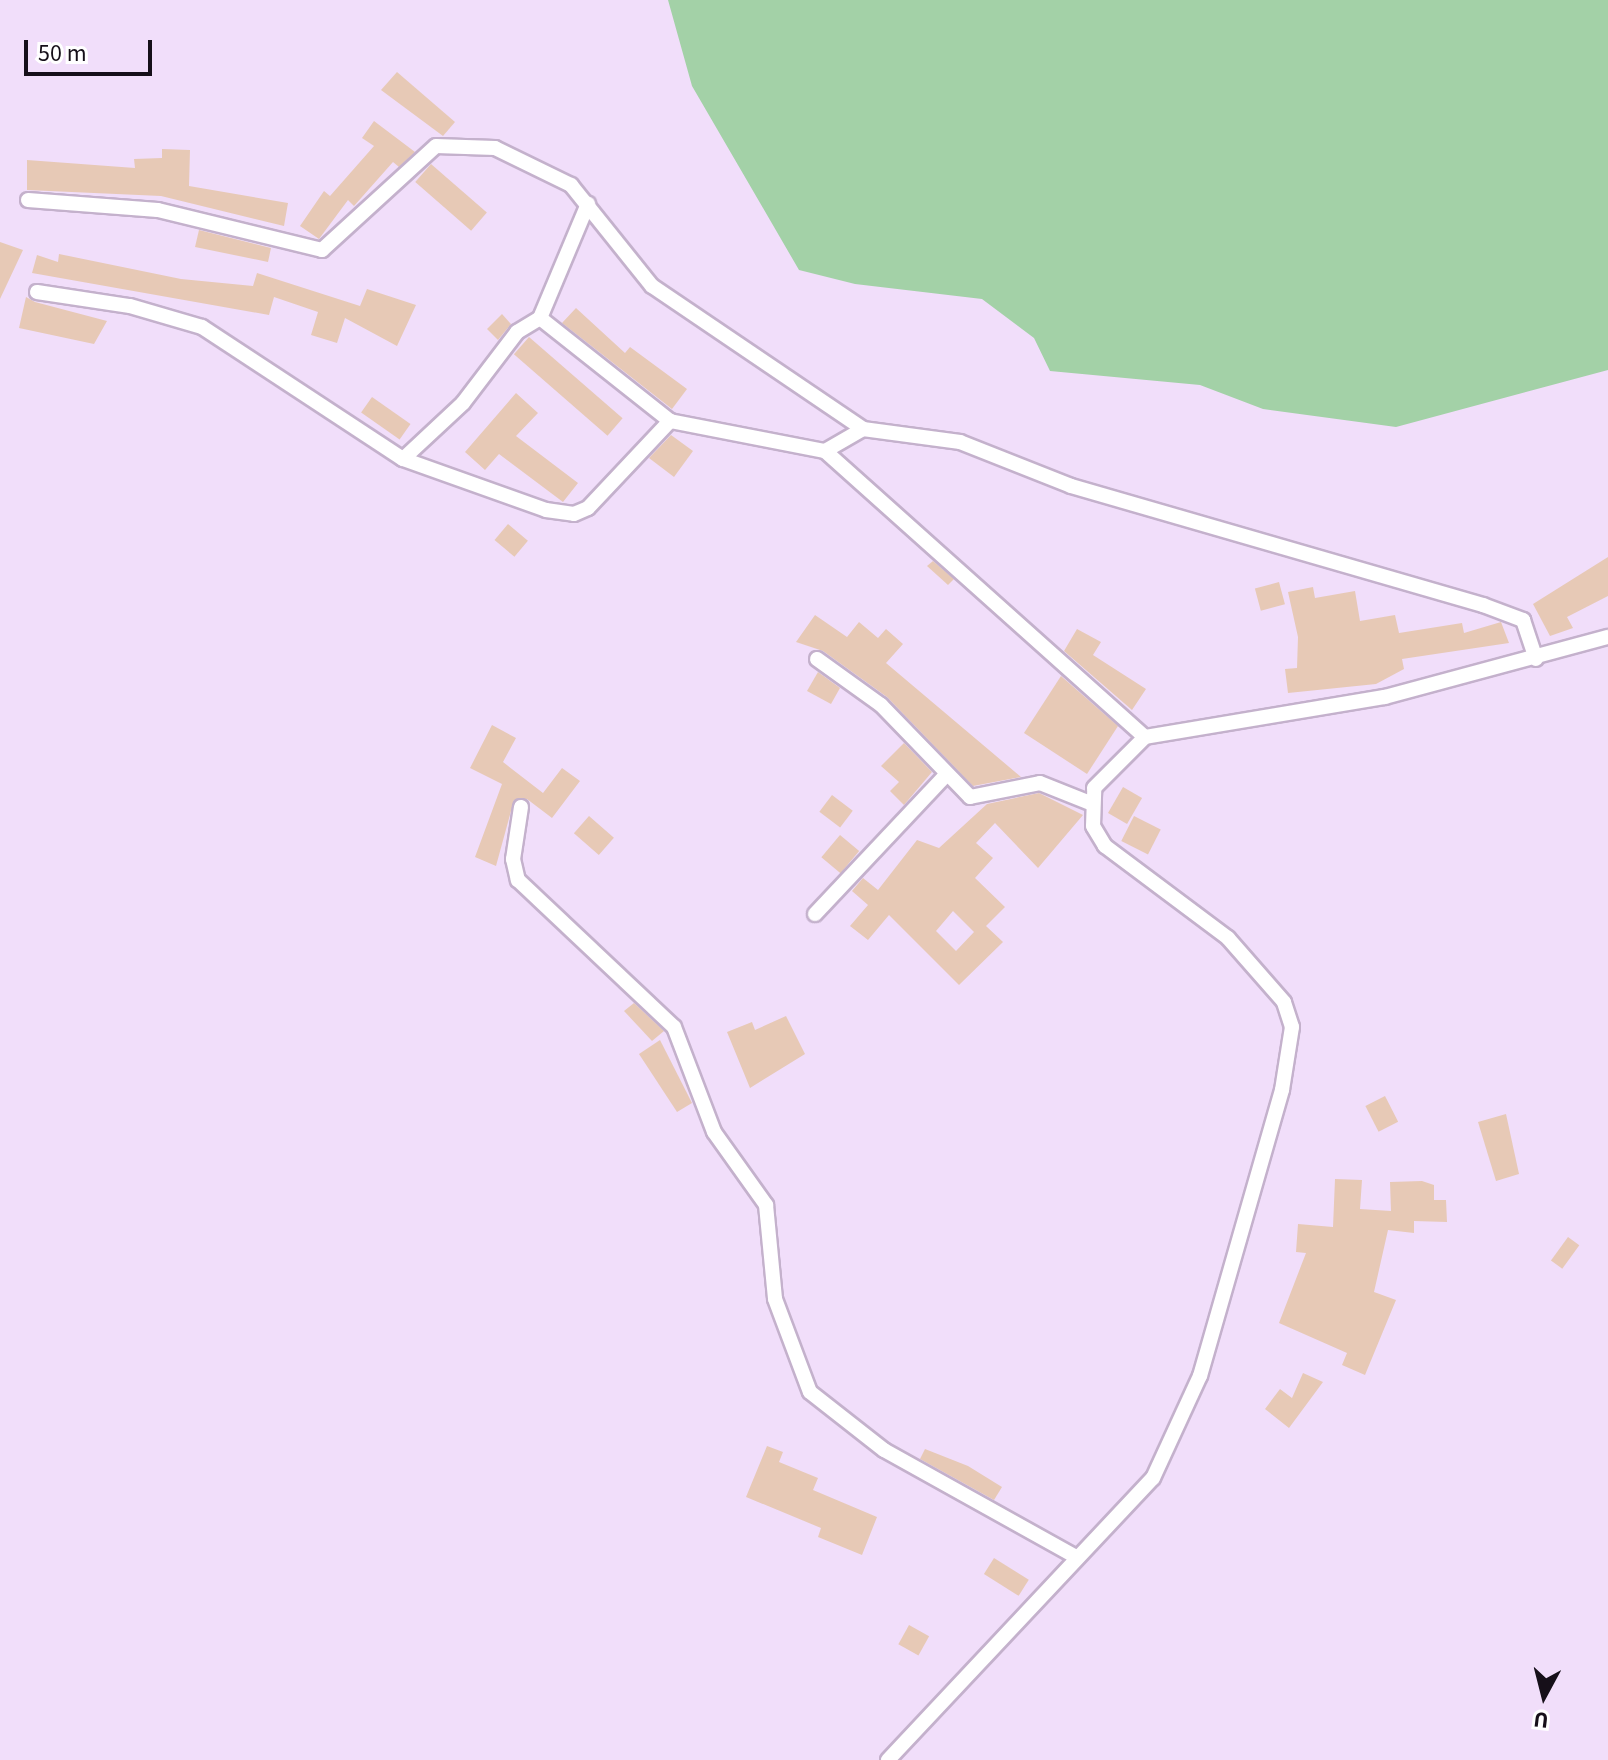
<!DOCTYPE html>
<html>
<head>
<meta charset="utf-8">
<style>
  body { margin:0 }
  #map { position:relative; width:1608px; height:1760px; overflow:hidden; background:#f1defa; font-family:"Source Sans 3",sans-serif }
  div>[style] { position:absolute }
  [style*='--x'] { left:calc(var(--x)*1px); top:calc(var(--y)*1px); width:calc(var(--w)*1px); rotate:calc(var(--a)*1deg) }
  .green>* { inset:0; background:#a3d1a7 }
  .building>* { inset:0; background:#e7c9b6; transform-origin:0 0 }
  .roads { filter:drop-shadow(2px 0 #c4b1cc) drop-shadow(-2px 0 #c4b1cc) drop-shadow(0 2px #c4b1cc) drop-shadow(0 -2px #c4b1cc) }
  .street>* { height:14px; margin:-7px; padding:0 7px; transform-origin:7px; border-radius:7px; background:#fff }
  span { translate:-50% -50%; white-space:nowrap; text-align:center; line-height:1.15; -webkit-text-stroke:6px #fff; paint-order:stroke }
  .north { position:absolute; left:1504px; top:1656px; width:80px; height:80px; -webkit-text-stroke:6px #fff; paint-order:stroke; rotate:187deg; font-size:22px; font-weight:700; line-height:32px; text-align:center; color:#160f19 }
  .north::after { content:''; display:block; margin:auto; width:28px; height:36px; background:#160f19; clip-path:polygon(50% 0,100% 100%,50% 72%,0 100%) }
  .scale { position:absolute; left:24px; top:40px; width:128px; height:36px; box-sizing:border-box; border:4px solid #160f19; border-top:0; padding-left:10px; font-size:24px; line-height:28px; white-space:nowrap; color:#160f19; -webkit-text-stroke:6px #fff; paint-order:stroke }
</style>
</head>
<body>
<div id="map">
  <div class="green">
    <div style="clip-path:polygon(668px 0,1608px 0,1608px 370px,1396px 427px,1263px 409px,1200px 385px,1050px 371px,1034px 338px,982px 299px,855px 284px,799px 270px,692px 86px)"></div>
  </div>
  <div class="building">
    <div style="clip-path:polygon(397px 72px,455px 122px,443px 136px,381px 90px)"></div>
    <div style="clip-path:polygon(374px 121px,415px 152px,399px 167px,393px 162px,354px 206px,348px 200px,319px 239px,300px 226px,324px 191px,330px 196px,374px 146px,362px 138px)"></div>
    <div style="clip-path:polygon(162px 149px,190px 150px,189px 186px,288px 203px,284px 226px,161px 196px,27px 190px,27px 160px,135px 168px,134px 159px,162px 158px)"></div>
    <div style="left:431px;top:164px;width:74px;height:24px;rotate:41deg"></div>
    <div style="clip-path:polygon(199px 230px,271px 248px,268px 262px,195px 247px)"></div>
    <div style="clip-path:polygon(0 242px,23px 250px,0 299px)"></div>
    <div style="clip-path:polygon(59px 254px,181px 279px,253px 286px,257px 273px,360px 306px,367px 289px,416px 305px,397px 346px,345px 318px,337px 343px,311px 335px,318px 312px,274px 297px,269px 315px,32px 273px,37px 255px,58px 262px)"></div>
    <div style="clip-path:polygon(26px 297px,35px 302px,107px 321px,94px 344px,19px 328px)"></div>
    <div style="clip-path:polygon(576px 308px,625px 353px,630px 347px,687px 389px,672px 409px,562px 323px)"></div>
    <div style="clip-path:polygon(502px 314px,511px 324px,498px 340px,487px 329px)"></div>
    <div style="left:529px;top:337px;width:124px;height:23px;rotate:41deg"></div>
    <div style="clip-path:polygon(516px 393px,538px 413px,516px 436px,578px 483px,563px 502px,499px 454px,485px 470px,465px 452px)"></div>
    <div style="left:372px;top:397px;width:47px;height:19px;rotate:35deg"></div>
    <div style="clip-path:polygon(671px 435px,693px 451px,674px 477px,649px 458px)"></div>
    <div style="left:508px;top:524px;width:26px;height:21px;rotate:40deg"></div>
    <div style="clip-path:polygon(1608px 557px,1608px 596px,1567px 617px,1573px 628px,1550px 636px,1533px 604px)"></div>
    <div style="clip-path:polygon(933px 561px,954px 579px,948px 585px,927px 566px)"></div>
    <div style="left:1279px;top:582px;width:23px;height:25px;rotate:75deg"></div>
    <div style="clip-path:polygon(1313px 587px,1315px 598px,1355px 591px,1360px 621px,1395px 615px,1399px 633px,1462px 623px,1464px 633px,1501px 622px,1509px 643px,1402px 659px,1404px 669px,1376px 684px,1288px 693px,1285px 669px,1297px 668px,1298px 637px,1288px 592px)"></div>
    <div style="clip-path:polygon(815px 615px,847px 637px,859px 622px,878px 638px,886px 629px,903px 644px,886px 663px,1021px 777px,973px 786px,887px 697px,823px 651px,796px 642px)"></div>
    <div style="clip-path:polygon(1077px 629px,1101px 642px,1093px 655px,1146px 689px,1132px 710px,1064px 651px)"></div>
    <div style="clip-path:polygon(818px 672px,840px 688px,831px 704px,807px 691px)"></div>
    <div style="clip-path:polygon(1061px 676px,1118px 726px,1087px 774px,1024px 733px)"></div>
    <div style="clip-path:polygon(492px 725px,516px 738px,503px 762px,543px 793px,562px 768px,580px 781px,552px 818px,527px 799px,514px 800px,496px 866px,475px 857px,502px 784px,470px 768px)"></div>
    <div style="clip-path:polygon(904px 743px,932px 772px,904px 805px,890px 791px,899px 782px,881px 766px)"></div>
    <div style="left:1123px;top:787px;width:22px;height:30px;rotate:30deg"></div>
    <div style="clip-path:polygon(evenodd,1039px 793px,1083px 815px,1038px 868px,995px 823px,976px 843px,993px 858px,975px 878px,1005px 907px,986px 926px,1003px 942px,959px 985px,889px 915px,868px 940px,850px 926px,868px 905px,852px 891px,863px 878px,878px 890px,917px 840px,939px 848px,987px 804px,1039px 793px,953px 911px,974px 932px,956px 951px,936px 931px,953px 911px)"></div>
    <div style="left:832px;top:795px;width:26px;height:21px;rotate:37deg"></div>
    <div style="left:589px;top:816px;width:33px;height:23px;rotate:41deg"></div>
    <div style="left:1134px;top:816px;width:30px;height:28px;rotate:27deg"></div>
    <div style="left:840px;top:835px;width:25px;height:29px;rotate:40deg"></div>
    <div style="clip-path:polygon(634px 1003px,664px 1031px,652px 1041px,624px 1011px)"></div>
    <div style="clip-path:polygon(786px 1016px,805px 1054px,750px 1088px,727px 1032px,752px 1022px,755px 1030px)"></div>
    <div style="clip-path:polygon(660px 1040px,692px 1103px,677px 1112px,639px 1054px)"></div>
    <div style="left:1385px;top:1096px;width:29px;height:22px;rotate:63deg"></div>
    <div style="clip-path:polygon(1506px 1114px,1519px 1174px,1496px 1181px,1478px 1122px)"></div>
    <div style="clip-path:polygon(1335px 1179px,1362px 1180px,1360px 1209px,1391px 1211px,1390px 1182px,1422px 1181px,1434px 1185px,1434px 1200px,1446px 1200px,1447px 1222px,1414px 1221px,1414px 1233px,1388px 1230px,1374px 1292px,1396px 1300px,1365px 1375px,1342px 1365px,1347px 1353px,1279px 1323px,1306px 1253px,1296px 1252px,1298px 1224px,1333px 1227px)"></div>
    <div style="left:1568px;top:1237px;width:14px;height:29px;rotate:36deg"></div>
    <div style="clip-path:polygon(1303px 1373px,1323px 1382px,1289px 1428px,1265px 1409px,1280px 1389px,1292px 1398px)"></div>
    <div style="clip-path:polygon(767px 1446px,783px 1452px,779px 1462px,818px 1478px,813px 1490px,877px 1517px,862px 1555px,818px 1537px,821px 1528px,746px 1497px)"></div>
    <div style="clip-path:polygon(925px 1449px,968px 1466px,1002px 1487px,994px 1500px,920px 1459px)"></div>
    <div style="left:994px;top:1558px;width:41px;height:19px;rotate:32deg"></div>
    <div style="left:909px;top:1625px;width:23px;height:22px;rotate:29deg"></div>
  </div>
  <div class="roads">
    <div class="street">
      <div style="--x:28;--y:200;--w:130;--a:4.4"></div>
      <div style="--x:158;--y:210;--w:169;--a:13.7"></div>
      <div style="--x:322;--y:250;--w:154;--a:-42.4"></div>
      <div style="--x:436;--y:146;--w:59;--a:1.9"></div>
      <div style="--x:495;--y:148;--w:85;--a:26"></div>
      <div style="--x:571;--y:185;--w:129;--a:51.3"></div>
      <div style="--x:652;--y:286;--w:255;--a:34.1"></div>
      <div style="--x:863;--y:429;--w:98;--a:7.6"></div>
      <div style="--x:960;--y:442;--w:119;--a:21.6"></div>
      <div style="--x:1071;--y:486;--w:429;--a:16.1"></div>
      <div style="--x:1483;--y:605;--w:43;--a:20.6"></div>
      <div style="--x:1523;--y:620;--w:41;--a:71.6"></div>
      <div style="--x:37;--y:292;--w:94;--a:8.6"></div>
      <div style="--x:130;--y:306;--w:75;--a:16.3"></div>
      <div style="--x:202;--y:327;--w:240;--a:33.3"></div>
      <div style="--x:403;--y:459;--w:152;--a:19.6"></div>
      <div style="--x:546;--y:510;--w:28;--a:8"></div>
      <div style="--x:574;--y:514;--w:15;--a:-23"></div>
      <div style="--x:588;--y:508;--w:120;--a:-46.7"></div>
      <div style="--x:670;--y:421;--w:158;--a:11"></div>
      <div style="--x:825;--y:451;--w:44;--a:-30.1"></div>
      <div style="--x:540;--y:318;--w:166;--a:38.4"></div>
      <div style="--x:825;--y:451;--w:429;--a:41.8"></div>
      <div style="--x:403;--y:459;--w:82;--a:-43"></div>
      <div style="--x:463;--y:403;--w:89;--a:-52.7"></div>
      <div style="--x:517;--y:332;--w:27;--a:-31"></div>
      <div style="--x:540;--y:318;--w:124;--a:-67.2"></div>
      <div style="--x:817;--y:659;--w:79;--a:35.7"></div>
      <div style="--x:881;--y:705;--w:128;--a:45.9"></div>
      <div style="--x:970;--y:797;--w:71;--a:-11.3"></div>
      <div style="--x:1040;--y:783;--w:54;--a:21.8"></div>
      <div style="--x:521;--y:807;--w:53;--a:98.7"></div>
      <div style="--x:513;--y:859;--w:22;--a:77"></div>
      <div style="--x:518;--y:880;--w:214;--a:43.3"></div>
      <div style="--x:674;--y:1027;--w:112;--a:69.1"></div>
      <div style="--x:714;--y:1132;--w:90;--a:54.5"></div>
      <div style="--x:766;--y:1205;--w:94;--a:84.5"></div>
      <div style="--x:775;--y:1299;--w:99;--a:69.4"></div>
      <div style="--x:810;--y:1392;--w:94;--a:38.1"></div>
      <div style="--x:884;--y:1450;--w:220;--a:29.1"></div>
      <div style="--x:815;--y:914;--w:191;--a:-46.7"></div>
      <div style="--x:888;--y:1760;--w:387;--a:-46.8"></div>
      <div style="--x:1153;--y:1478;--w:112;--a:-65.3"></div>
      <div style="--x:1200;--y:1376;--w:298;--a:-74"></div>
      <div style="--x:1282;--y:1090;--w:64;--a:-81"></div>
      <div style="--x:1292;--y:1027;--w:26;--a:-108"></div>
      <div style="--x:1284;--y:1002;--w:85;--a:-131.2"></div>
      <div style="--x:1228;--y:938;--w:154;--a:-143.2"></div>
      <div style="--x:1105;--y:846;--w:23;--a:-121"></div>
      <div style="--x:1093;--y:826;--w:38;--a:-88"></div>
      <div style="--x:1094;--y:788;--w:72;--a:-45"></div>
      <div style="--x:1145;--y:737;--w:243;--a:-9.5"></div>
      <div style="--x:1385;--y:697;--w:231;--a:-15.1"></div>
    </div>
  </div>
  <div class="north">U</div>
  <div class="scale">50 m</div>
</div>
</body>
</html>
